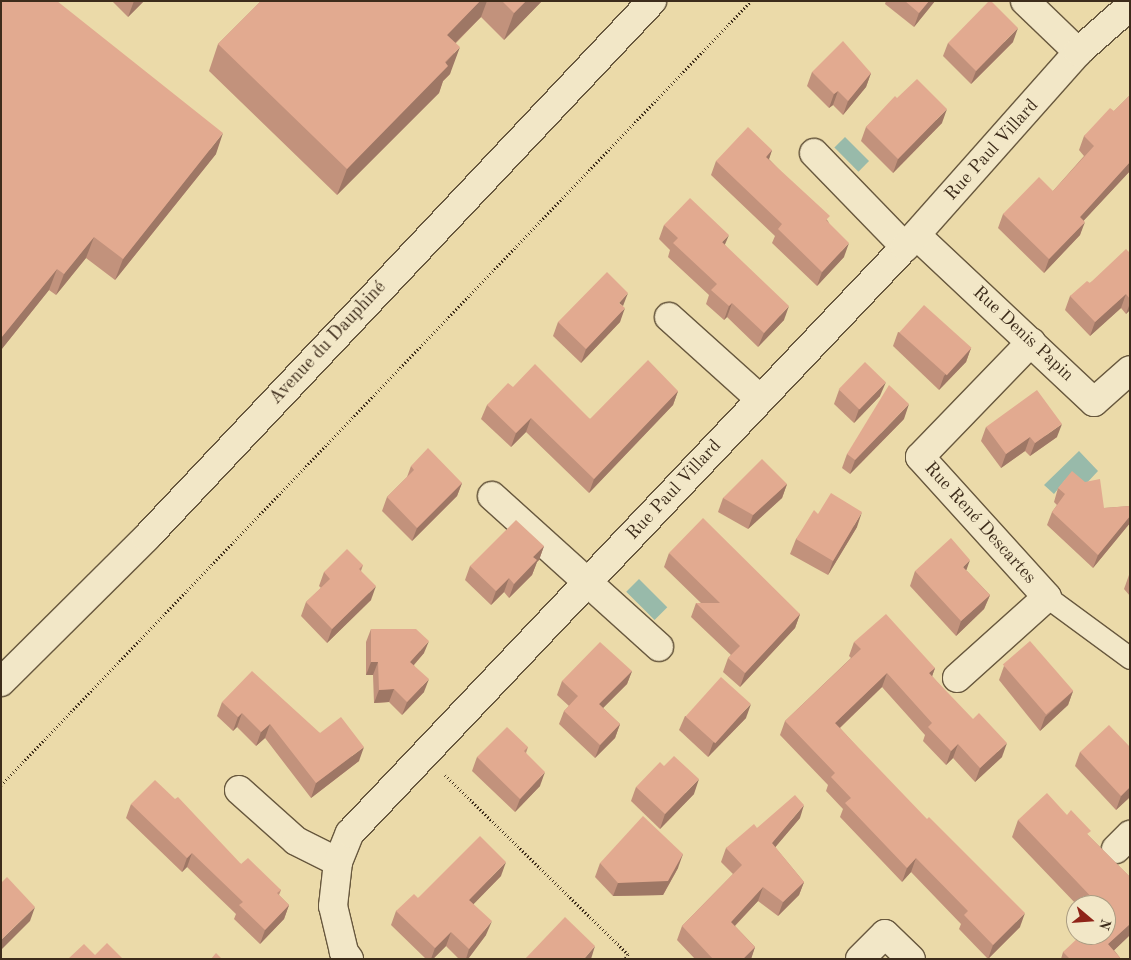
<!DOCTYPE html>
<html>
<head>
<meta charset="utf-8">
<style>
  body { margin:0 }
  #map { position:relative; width:1131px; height:960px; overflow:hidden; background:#ebdaa9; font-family:"Old Standard TT",serif }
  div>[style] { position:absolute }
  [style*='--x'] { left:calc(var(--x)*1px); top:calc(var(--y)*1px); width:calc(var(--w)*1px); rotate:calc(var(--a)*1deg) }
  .water>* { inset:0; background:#98baaa; transform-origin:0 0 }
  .path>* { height:3px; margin-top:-1.5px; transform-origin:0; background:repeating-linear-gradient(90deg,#3d2c1b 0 1px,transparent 0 3.5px) }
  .roads { filter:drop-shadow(1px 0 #68583e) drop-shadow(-1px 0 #68583e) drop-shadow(0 1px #68583e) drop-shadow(0 -1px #68583e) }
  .pedestrian>* { height:21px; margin:-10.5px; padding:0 10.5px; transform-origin:10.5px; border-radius:10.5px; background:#f2e7c7 }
  .minor>* { height:28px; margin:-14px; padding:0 14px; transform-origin:14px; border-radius:14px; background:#f2e7c7 }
  .secondary>* { height:28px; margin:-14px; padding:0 14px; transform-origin:14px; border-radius:14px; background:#f2e7c7 }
  .wall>* { inset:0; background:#c2927c }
  .shaded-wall>* { inset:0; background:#9e7765 }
  .building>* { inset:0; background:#e2aa90; transform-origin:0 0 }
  span { translate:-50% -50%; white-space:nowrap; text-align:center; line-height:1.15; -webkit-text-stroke:5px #f2e7c7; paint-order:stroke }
  .street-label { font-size:18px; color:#3d2c1b }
  .frame { position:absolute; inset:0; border:2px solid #3d2c1b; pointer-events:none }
  .north { position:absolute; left:1066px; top:895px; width:50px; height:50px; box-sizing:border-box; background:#f2e7c7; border:1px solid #aa9c82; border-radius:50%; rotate:108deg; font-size:14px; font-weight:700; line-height:20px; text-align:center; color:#3d2c1b }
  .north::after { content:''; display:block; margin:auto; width:18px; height:22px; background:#8f2418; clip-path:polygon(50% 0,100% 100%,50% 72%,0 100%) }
</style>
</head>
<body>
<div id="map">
  <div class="water">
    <div style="left:845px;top:137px;width:34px;height:15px;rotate:45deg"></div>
    <div style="clip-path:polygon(1079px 451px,1098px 471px,1084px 486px,1065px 480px,1054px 494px,1044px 485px)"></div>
    <div style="left:639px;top:579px;width:40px;height:18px;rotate:45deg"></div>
  </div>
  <div class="path">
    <div style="--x:445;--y:775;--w:256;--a:44.4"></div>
    <div style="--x:628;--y:954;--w:6;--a:121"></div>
    <div style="--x:1;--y:785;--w:1085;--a:-46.27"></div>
  </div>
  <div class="roads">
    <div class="pedestrian">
      <div style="--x:1047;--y:597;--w:103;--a:36.3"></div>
    </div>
    <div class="minor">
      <div style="--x:1025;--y:1;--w:74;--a:43.9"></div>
      <div style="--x:814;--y:153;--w:131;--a:45.9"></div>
      <div style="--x:916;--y:235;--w:244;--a:43.2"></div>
      <div style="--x:1094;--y:402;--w:48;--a:-41.6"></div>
      <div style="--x:669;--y:317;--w:122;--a:42"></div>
      <div style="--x:492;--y:496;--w:225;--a:42.1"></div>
      <div style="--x:957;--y:678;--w:121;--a:-42"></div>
      <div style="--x:1047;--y:597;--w:189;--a:-132.2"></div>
      <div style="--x:920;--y:457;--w:160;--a:-46"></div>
      <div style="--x:239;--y:790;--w:76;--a:41.8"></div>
      <div style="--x:296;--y:841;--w:47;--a:26.6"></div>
      <div style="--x:1116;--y:849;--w:20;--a:-45"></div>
      <div style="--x:349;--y:959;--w:9;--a:-126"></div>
      <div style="--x:344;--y:952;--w:47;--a:-103.4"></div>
      <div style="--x:333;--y:906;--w:44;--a:-83.5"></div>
      <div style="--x:338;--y:862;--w:31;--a:-68"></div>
      <div style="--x:350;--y:833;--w:807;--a:-46.56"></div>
      <div style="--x:905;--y:247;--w:261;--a:-48.4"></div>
      <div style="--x:1078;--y:52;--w:69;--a:-41.5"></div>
      <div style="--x:860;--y:959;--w:35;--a:-45"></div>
      <div style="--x:885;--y:934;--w:36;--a:44"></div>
    </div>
    <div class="secondary">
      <div style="--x:1;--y:682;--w:204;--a:-44.8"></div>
      <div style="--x:146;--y:538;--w:738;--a:-46.7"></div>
    </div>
  </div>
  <div class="wall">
    <div style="clip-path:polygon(1px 1px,216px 154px,115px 280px,86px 258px,56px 295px,49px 290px,1px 350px)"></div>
    <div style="clip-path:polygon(112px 1px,144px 1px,128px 17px)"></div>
    <div style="clip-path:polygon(261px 1px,542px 1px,504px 40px,481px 17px,456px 43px,450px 74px,443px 81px,439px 93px,337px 195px,209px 71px,218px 44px)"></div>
    <div style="clip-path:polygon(886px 1px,935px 1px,914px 27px,885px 4px)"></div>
    <div style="clip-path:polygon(1013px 42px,971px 84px,943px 56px,948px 43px)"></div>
    <div style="clip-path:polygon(812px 72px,871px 73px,866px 87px,843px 115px,833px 105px,829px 108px,807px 86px)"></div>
    <div style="clip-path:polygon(1130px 95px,1130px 171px,1084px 220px,1080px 235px,1044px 273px,998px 228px,1003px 214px,1053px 191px,1084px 156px,1079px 150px,1084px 136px,1114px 111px)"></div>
    <div style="clip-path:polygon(897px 98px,942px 123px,893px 173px,861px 141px,866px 127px)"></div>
    <div style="clip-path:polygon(772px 150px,769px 159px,828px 221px,844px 257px,817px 286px,772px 243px,775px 236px,711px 175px,716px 161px)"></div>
    <div style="clip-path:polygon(664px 225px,725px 245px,784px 320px,758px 347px,727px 317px,724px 320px,706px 304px,709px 295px,668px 257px,670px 250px,659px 239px)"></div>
    <div style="clip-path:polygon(1130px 253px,1130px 310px,1126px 314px,1121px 308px,1090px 336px,1065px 310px,1070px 296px,1090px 283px)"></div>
    <div style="clip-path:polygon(623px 307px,620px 322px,581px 363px,553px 336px,558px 322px)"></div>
    <div style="clip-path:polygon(898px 332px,971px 348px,966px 362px,939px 390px,893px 346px)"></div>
    <div style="clip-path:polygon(513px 387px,590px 419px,678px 391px,673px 405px,589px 493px,526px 432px,511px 447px,481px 419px,487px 405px)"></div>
    <div style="clip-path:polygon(839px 390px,880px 396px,854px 423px,834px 404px)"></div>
    <div style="clip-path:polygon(904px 419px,850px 474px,842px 468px,847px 454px)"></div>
    <div style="clip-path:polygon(986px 427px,1057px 437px,1030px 456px,1025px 451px,1001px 468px,981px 441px)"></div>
    <div style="clip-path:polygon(411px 466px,462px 483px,457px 496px,412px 541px,382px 511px,387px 497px,407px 477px)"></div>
    <div style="clip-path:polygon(787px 484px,782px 498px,748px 529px,718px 512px,723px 498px)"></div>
    <div style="clip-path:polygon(1058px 488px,1104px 508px,1130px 506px,1130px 523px,1093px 568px,1047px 525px,1052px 512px,1057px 505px,1054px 502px)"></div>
    <div style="clip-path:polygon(818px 514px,857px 527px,828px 575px,790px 554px,796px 539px)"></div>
    <div style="clip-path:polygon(544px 546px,539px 560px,537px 562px,532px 575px,509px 598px,504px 592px,491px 605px,465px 580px,470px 566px)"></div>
    <div style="clip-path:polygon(669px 553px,800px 614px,795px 628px,740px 687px,723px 672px,728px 658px,731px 655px,691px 617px,696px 603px,701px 603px,664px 567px)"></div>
    <div style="clip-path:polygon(363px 565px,361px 571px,371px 600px,327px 643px,301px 616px,306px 602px,321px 588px,319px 586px,324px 572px)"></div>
    <div style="clip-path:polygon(915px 571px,967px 571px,990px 595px,984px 609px,956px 636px,910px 586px)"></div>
    <div style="clip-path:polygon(1129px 575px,1130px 575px,1130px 596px,1124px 589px)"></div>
    <div style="clip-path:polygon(371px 629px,424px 653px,414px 665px,424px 692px,402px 715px,389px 702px,374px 703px,373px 675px,366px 675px,366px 642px)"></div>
    <div style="clip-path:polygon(854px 642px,935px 668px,932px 676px,1002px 757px,975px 782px,953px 758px,946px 765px,923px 741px,925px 735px,882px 687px,840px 728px,1020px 927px,988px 959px,959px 929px,961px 924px,911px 872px,902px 882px,840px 817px,843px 809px,826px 791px,828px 785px,780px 735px,785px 721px,851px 658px,849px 656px)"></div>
    <div style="clip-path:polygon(1004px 666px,1073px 691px,1068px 705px,1040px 731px,999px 680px)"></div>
    <div style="clip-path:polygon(632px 671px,627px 684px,603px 708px,620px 724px,615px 738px,595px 758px,559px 724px,564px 711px,569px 706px,557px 695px,562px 681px)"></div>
    <div style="clip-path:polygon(222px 702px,320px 733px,359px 761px,311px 798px,265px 738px,256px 746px,237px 727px,233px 731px,217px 716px)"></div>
    <div style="clip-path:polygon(685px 716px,746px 718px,708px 757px,679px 730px)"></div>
    <div style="clip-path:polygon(528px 747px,526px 753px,540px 786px,515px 812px,472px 771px,477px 757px)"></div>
    <div style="clip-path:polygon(1130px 747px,1130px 797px,1116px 810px,1075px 766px,1080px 752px)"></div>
    <div style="clip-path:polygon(636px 787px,694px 794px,660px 829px,631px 801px)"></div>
    <div style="clip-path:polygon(131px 804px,241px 864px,281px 890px,279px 895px,289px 905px,284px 919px,260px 944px,234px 919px,236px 914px,187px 867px,182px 872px,126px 818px)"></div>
    <div style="clip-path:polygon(1067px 815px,1089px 836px,1130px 877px,1130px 935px,1114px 950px,1121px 959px,1061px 959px,1063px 952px,1106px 935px,1106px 905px,1077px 905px,1012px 837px,1018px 820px)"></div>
    <div style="clip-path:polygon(800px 818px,775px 847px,804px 882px,799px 895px,778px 916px,758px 901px,735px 926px,755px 947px,751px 959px,695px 959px,677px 940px,682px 926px,733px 874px,721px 862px,726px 848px,757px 828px)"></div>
    <div style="clip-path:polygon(600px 863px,678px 868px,663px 895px,613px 896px,595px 877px)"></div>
    <div style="clip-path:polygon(501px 876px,473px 904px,486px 935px,468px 959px,459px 959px,446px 946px,433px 959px,426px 959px,391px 925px,396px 911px,418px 898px)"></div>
  </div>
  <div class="shaded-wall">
    <div style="clip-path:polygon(134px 1px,144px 1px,128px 17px)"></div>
    <div style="clip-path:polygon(480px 1px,487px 1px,481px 17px,437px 61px,447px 35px)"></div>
    <div style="clip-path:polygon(526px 1px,542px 1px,504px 40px,514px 13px)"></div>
    <div style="clip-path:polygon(929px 1px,935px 1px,914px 27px,919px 13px)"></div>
    <div style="clip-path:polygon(1018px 28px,1013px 42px,971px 84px,976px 71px)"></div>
    <div style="clip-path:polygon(460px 47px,450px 74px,443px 81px,439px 93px,337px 195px,347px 169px)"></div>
    <div style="clip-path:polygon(871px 73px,866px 87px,843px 115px,848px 101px)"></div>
    <div style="clip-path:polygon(838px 91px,833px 105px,829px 108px,834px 94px)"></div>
    <div style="clip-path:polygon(947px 109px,942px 123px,893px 173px,898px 159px)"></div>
    <div style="clip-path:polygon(223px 133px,216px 154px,115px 280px,123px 259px)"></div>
    <div style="clip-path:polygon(772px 150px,767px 165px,766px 157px)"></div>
    <div style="clip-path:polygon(1130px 162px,1130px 171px,1075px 230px,1080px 217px)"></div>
    <div style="clip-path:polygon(1085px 222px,1080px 235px,1044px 273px,1049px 259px)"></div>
    <div style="clip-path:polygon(729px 235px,723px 249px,722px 242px)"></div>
    <div style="clip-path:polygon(94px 237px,86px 258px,56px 295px,64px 274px)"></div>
    <div style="clip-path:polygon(849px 243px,844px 257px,817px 286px,822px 272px)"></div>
    <div style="clip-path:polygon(57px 269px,49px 290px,1px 350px,1px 338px)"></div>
    <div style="clip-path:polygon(628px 293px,623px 306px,619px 303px)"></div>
    <div style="clip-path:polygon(1126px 294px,1121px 308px,1090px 336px,1095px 322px)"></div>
    <div style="clip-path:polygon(732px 303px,727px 317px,724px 320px,729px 306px)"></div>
    <div style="clip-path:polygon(1130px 303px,1130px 310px,1126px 314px)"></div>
    <div style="clip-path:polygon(789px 306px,784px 320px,758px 347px,764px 333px)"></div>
    <div style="clip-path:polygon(625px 308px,620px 322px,581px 363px,586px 349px)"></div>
    <div style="clip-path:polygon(971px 348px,966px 362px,939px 390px,944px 376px)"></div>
    <div style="clip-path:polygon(886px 382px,880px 396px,854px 423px,859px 409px)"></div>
    <div style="clip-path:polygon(678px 391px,673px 405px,589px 493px,594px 479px)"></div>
    <div style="clip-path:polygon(909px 404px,904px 419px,850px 474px,855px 460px)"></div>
    <div style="clip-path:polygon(531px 418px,526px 432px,511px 447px,516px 433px)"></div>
    <div style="clip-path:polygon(1062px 424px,1057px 437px,1030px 456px,1035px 443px)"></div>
    <div style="clip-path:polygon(1030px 437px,1025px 451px,1001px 468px,1006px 454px)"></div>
    <div style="clip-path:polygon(462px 483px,457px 496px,412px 541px,417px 528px)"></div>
    <div style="clip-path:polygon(787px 484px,782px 498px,748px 529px,753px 515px)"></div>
    <div style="clip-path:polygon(862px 512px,857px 527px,828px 575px,833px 561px)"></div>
    <div style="clip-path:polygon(1130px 516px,1130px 523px,1093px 568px,1098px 555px)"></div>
    <div style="clip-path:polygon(544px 546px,539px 560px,537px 562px,532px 575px,509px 598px,514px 584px,533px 557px)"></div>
    <div style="clip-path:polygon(970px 560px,965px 574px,963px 567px)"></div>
    <div style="clip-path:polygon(509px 578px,504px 592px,491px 605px,496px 591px)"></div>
    <div style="clip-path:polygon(376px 586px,371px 600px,327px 643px,332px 629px)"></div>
    <div style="clip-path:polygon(990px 595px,984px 609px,956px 636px,961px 621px)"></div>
    <div style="clip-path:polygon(800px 614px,795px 628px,740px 687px,745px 673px)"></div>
    <div style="clip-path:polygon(429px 641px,424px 653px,405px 675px,410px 662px)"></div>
    <div style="clip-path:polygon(371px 662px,378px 662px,373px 675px,366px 675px)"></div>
    <div style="clip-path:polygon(935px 668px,930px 682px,929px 673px)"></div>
    <div style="clip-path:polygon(632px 671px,627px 684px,594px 717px,599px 704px)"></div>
    <div style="clip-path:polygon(887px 673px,882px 687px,830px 737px,835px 723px)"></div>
    <div style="clip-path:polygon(429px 679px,424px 692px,402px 715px,407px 702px)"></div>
    <div style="clip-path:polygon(394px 689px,389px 702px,374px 703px,379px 690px)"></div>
    <div style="clip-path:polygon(1073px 691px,1068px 705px,1040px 731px,1045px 717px)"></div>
    <div style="clip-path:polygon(751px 704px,746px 718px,708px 757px,713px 743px)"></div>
    <div style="clip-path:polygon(242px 713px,237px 727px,233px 731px,238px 717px)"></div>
    <div style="clip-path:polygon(270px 724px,265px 738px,256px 746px,261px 732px)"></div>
    <div style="clip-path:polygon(620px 724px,615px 738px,595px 758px,600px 745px)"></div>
    <div style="clip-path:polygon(1007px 743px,1002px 757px,975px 782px,980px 768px)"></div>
    <div style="clip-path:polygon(958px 744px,953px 758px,946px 765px,951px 751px)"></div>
    <div style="clip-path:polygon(364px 747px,359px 761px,311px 798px,316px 783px)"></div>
    <div style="clip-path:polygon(545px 772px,540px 786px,515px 812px,520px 799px)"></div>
    <div style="clip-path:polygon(699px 779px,694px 794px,660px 829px,665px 814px)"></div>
    <div style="clip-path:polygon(1130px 787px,1130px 797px,1116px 810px,1121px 796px)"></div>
    <div style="clip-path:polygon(804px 805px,800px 818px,767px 857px,772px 843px)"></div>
    <div style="clip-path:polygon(192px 853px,187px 867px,182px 872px,187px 858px)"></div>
    <div style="clip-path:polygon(683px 854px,678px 868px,663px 895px,613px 896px,618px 883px)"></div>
    <div style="clip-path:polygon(916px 858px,911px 872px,902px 882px,907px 868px)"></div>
    <div style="clip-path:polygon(506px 862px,501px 876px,464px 914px,469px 900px)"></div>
    <div style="clip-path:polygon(804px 882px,799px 895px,778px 916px,783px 902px)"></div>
    <div style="clip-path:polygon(763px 887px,758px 901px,726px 935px,731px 922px)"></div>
    <div style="clip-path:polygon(289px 905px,284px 919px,260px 944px,265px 930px)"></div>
    <div style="clip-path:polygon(35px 907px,30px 921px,1px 950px,1px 940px)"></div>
    <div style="clip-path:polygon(1025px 913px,1020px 927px,988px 959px,993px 945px)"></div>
    <div style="clip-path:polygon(492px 921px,486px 935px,468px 959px,466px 959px,469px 949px)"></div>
    <div style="clip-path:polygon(1130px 924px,1130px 935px,1105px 959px,1108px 944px)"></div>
    <div style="clip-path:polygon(451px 932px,446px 946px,433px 959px,431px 959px,435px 948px)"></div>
    <div style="clip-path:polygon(595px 946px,591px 959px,584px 959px)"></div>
    <div style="clip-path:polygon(755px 947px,751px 959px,743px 959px)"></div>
  </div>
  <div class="building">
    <div style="clip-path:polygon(1px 1px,57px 1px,223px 133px,123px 259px,94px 237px,64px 274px,57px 269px,1px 338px)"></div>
    <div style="clip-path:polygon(261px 1px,480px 1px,447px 35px,460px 47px,445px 62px,448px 66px,347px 169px,218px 44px)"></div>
    <div style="clip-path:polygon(502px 1px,526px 1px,514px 13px)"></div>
    <div style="clip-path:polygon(905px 1px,929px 1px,919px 13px)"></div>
    <div style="clip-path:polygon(989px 1px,991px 1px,1018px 28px,976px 71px,948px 43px)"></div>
    <div style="clip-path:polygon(843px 41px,871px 73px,848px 101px,838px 91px,834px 94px,812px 72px)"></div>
    <div style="clip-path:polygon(917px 79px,947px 109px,898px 159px,866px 127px,895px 96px,897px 98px)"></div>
    <div style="clip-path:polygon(1130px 95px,1130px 162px,1080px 217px,1085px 222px,1049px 259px,1003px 214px,1039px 177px,1053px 191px,1094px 146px,1084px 136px,1110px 108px,1114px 111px)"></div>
    <div style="clip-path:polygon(748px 127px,772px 150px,766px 157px,830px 216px,826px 220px,849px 243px,822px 272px,778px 229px,782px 224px,716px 161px)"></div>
    <div style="clip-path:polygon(690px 198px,729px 235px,722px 242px,789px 306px,764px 333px,732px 303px,729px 306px,711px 290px,717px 284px,673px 243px,678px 238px,664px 225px)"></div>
    <div style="clip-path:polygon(1126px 249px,1130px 253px,1130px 299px,1126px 294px,1095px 322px,1070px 296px,1087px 281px,1090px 283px)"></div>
    <div style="clip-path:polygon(607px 272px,628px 293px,619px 303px,625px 308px,586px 349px,558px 322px)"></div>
    <div style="left:924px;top:305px;width:64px;height:37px;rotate:42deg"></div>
    <div style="clip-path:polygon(648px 360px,678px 391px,594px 479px,531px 418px,516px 433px,487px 405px,508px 383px,513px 387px,535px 364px,590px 419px)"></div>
    <div style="left:865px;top:362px;width:29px;height:38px;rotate:44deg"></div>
    <div style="clip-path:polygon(889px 385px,909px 404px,855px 460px,847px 454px)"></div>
    <div style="clip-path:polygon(1037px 390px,1062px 424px,1035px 443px,1030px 437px,1006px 454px,986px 427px)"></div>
    <div style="clip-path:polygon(428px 448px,462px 483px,417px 528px,387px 497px,414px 470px,411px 466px)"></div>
    <div style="clip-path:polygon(762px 459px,787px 484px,753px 515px,723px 498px)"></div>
    <div style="clip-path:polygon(1072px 471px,1085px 482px,1100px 479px,1104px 508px,1130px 506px,1130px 516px,1098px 555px,1052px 512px,1065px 494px,1058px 488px)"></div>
    <div style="clip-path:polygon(831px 493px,862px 512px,833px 561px,796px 539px,814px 510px,818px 514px)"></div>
    <div style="clip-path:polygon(703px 518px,800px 614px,745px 673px,728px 658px,740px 646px,696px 603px,720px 603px,669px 553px)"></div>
    <div style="clip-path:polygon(516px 520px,544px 546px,533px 557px,537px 560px,514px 584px,509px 578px,496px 591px,470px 566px)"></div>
    <div style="clip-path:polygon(951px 538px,970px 560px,963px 567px,990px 595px,961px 621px,915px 571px)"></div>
    <div style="clip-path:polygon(347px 549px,363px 565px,359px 569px,376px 586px,332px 629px,306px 602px,330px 579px,324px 572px)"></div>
    <div style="clip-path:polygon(886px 614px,935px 668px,929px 673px,973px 719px,979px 713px,1007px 743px,980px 768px,958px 744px,951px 751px,928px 727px,932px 723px,887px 673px,835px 723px,927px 819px,929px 817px,1025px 913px,993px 945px,964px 915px,968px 911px,916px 858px,907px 868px,845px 803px,851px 798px,831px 777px,835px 773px,785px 721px,861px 649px,854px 642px)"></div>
    <div style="clip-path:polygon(371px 629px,416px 629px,429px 641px,410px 662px,429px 679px,407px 702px,394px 689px,379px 690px,378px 662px,371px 662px)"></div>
    <div style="left:1030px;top:641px;width:66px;height:36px;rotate:49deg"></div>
    <div style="clip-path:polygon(600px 642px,632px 671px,599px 704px,620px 724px,600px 745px,564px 711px,578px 696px,562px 681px)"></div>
    <div style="clip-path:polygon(252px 671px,320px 733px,341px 717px,364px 747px,316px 783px,270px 724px,261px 732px,242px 713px,238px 717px,222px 702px)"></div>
    <div style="left:721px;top:677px;width:40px;height:53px;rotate:42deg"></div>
    <div style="clip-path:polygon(1109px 725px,1130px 747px,1130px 787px,1121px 796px,1080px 752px)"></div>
    <div style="clip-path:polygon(507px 727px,528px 747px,524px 751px,545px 772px,520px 799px,477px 757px)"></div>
    <div style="clip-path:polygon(674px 756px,699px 779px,665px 814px,636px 787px,660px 762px,664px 766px)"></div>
    <div style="clip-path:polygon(155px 780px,175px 799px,178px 797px,241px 864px,248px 858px,281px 890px,277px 893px,289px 905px,265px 930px,239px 905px,243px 902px,192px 853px,187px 858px,131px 804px)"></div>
    <div style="clip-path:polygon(1047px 793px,1067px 815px,1071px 810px,1091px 831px,1087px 834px,1130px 877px,1130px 924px,1108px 944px,1121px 959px,1070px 959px,1063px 952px,1081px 935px,1106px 935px,1106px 905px,1099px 905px,1018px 820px)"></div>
    <div style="clip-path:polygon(795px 795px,804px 805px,772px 843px,804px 882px,783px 902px,763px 887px,731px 922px,755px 947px,743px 959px,713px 959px,682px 926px,742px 865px,726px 848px,754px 824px,757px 828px)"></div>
    <div style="clip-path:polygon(643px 816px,683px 854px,668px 881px,618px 883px,600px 863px)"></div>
    <div style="clip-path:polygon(480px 836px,506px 862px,469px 900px,492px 921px,469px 949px,451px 932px,435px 948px,396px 911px,414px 894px,418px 898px)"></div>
    <div style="clip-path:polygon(7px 877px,35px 907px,1px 940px,1px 883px)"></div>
    <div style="clip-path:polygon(565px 917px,595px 946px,584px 959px,525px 959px)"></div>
    <div style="clip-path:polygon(107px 943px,123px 959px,68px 959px,84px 944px,95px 955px)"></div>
    <div style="clip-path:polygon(216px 953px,222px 959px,211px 959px)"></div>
  </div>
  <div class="street-label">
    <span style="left:992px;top:150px;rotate:-48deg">Rue Paul Villard</span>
    <span style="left:1023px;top:334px;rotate:43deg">Rue Denis Papin</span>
    <span style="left:328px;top:343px;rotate:-47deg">Avenue du Dauphiné</span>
    <span style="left:674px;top:490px;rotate:-47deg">Rue Paul Villard</span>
    <span style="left:980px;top:523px;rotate:48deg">Rue René Descartes</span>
  </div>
  <div class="frame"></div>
  <div class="north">N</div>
</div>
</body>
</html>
